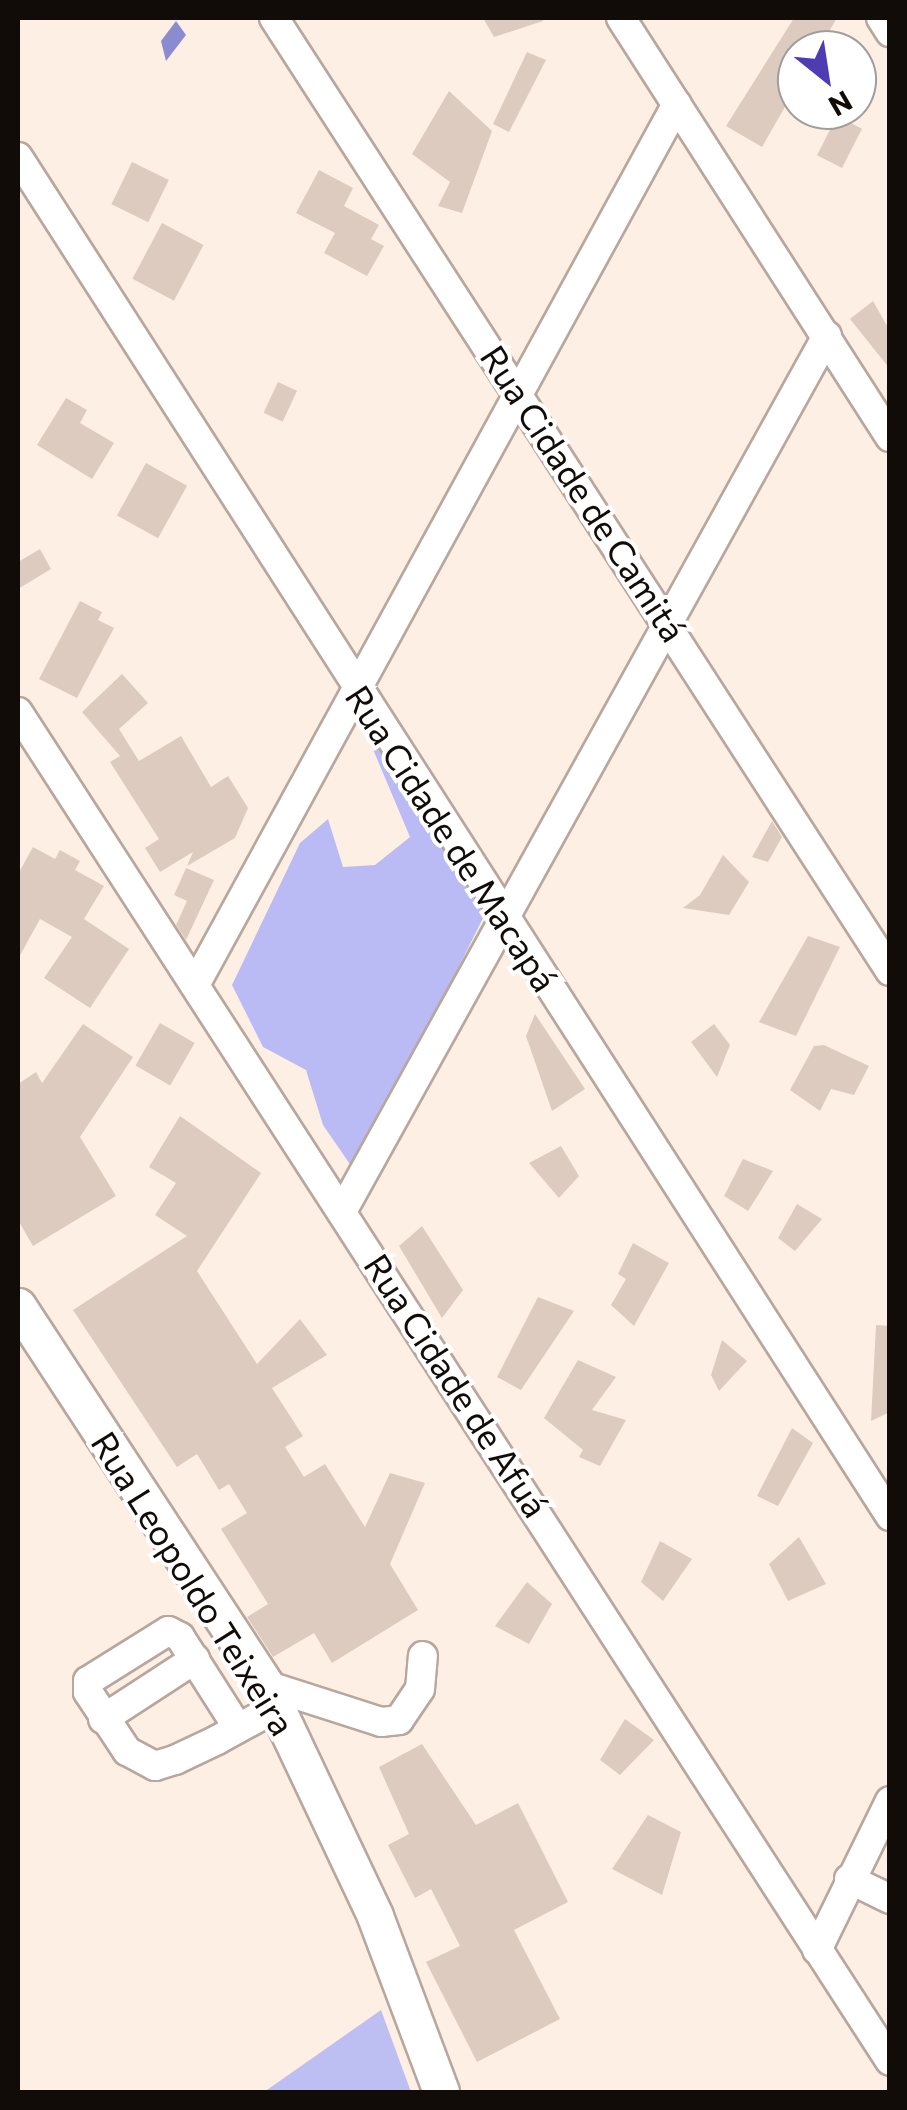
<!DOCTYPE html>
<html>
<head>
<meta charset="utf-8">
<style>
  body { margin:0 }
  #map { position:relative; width:907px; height:2110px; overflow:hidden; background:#feefe5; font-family:Commissioner,sans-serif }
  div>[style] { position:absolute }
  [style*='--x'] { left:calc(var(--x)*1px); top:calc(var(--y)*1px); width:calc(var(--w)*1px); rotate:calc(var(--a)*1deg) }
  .green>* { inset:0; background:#bdbef2 }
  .forest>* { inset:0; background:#babbf5 }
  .water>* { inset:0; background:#8b8bd0 }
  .building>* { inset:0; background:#ddcbbf; transform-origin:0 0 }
  .roads { filter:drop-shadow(2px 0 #b8a79c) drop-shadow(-2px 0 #b8a79c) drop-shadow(0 2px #b8a79c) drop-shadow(0 -2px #b8a79c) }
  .minor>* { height:28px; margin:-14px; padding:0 14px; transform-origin:14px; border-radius:14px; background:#fff }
  .major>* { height:35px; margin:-17.5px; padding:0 17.5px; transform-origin:17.5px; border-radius:17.5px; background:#fff }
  span { translate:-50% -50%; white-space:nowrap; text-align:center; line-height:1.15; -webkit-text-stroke:8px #fff; paint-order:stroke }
  .street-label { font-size:35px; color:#120c08 }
  .frame { position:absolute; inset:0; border:20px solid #120c08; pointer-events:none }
  .north { position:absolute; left:777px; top:30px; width:100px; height:100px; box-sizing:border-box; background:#fff; border:2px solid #a09e9c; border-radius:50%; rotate:150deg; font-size:28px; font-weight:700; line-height:40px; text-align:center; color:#120c08 }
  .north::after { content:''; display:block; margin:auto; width:35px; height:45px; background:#4e3cb3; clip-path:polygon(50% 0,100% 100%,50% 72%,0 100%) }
</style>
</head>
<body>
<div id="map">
  <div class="green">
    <div style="clip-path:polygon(381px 2010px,411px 2092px,264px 2092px)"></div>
  </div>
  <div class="forest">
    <div style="clip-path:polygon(364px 728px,489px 906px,356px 1173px,323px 1125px,306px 1070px,263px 1047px,232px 985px,300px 843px,328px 819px,343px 867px,375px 865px,410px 837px)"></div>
  </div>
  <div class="water">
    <div style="clip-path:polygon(176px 21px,186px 35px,166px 61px,161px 41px)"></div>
  </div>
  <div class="building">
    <div style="clip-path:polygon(483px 18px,542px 18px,543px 21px,494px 37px)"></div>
    <div style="clip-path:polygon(794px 18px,837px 18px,818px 50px,797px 50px,797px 86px,762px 147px,726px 126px)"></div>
    <div style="clip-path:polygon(527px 52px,546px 60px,509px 132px,493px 124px)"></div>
    <div style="clip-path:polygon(449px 91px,492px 131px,462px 213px,438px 206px,450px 182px,412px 154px)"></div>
    <div style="left:837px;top:116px;width:28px;height:44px;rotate:27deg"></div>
    <div style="left:132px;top:162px;width:41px;height:47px;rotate:26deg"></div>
    <div style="clip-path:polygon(319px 170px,353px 188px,344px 206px,379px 225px,371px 239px,384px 246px,367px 276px,324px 253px,335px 233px,296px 213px)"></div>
    <div style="left:162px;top:223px;width:47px;height:63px;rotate:28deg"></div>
    <div style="clip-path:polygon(873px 301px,890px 331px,890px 369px,850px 319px)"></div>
    <div style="left:278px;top:382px;width:21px;height:34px;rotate:25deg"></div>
    <div style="clip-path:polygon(66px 398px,87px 410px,80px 423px,114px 443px,92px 479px,37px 445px)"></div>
    <div style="left:146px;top:463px;width:47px;height:60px;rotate:29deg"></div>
    <div style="clip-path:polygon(40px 549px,51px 569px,18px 589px,18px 562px)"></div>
    <div style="clip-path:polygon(80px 601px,102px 612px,98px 620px,114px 628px,77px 698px,39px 679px)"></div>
    <div style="clip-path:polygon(122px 674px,148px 703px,119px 729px,139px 761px,181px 736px,211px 787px,228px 776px,248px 808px,235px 838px,187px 866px,193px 852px,160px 872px,145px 848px,159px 839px,110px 762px,120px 756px,82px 712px)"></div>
    <div style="clip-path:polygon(772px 821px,782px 837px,768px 862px,752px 857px)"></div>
    <div style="clip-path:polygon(33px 847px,55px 859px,60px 850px,80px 861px,75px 870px,104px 886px,84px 919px,129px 949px,90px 1008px,44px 978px,72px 937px,40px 919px,18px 959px,18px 874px)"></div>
    <div style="clip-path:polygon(723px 855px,749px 882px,729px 915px,683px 908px,700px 895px)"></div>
    <div style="clip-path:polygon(186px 868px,214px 880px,186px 940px,176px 925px,187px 901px,174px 895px)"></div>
    <div style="clip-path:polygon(808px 936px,840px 947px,796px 1036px,759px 1022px)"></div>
    <div style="clip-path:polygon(535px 1014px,585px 1089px,552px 1111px,526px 1036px)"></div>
    <div style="left:160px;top:1023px;width:40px;height:49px;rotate:30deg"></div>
    <div style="clip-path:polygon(83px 1024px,133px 1057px,80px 1137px,116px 1196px,33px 1246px,18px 1220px,18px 1084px,36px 1072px,42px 1083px)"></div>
    <div style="clip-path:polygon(714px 1024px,730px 1045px,717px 1077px,691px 1042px)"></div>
    <div style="clip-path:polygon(824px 1045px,869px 1066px,854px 1095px,831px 1089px,820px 1111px,790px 1090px,814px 1046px)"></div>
    <div style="clip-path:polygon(180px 1116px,261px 1173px,197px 1271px,257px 1364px,300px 1319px,327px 1355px,272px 1388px,303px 1436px,285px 1447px,304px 1477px,325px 1464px,365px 1527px,390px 1473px,425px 1483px,390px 1564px,418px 1610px,332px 1663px,314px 1633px,273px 1657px,247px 1617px,268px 1604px,221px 1529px,247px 1513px,229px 1484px,219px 1490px,197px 1454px,177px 1467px,73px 1310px,187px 1236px,155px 1215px,176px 1183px,149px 1167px)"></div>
    <div style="clip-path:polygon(561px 1146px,579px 1176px,559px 1198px,529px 1163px)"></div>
    <div style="clip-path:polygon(743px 1159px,773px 1171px,748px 1211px,724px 1196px)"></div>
    <div style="clip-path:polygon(797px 1204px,822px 1219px,795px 1251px,778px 1238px)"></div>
    <div style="clip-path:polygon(422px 1226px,463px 1290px,442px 1318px,399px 1246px)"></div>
    <div style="clip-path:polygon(633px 1243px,669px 1263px,634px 1326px,611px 1305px,626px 1279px,618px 1274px)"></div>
    <div style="clip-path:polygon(538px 1297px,574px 1311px,521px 1390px,497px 1377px)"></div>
    <div style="clip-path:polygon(876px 1325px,890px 1326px,890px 1412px,871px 1421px)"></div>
    <div style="clip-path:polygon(722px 1340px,747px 1361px,719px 1391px,711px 1375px)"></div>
    <div style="clip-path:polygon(578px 1360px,616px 1377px,592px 1410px,626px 1420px,600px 1466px,579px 1457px,583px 1450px,544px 1418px)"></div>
    <div style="clip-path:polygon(792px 1428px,813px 1443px,778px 1506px,757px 1496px)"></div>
    <div style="clip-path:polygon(799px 1537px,826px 1584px,788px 1601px,769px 1564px)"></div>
    <div style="clip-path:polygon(660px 1541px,692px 1559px,663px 1601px,641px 1582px)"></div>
    <div style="clip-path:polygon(527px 1582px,552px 1604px,529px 1644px,495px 1626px)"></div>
    <div style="clip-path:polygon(625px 1719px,654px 1740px,620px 1775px,600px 1760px)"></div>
    <div style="clip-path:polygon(422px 1744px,476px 1825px,518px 1803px,568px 1902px,514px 1930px,560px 2019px,477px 2062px,426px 1962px,460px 1946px,431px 1889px,415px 1898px,388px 1845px,409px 1834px,379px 1767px)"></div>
    <div style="clip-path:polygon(648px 1815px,681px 1832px,662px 1895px,612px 1869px)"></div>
  </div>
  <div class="roads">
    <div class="minor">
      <div style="--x:274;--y:18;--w:1135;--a:57.12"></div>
      <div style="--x:621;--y:18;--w:498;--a:57.3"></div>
      <div style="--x:881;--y:18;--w:17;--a:57"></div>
      <div style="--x:18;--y:157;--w:1615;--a:57.31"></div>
      <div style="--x:18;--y:712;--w:1606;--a:57.12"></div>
      <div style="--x:195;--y:985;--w:1004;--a:-61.32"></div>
      <div style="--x:344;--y:1208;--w:997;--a:-61.02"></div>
      <div style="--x:266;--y:1685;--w:121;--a:17.8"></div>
      <div style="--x:381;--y:1722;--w:18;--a:-6"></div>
      <div style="--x:399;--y:1720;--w:37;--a:-56"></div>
      <div style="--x:420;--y:1689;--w:33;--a:-85"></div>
      <div style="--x:103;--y:1719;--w:110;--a:-33.1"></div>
      <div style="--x:238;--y:1728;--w:108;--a:-122.5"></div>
      <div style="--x:180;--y:1637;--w:13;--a:-153"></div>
      <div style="--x:168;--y:1631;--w:94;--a:148"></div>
      <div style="--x:88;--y:1681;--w:11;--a:90"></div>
      <div style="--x:88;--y:1692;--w:71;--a:56.5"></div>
      <div style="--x:127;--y:1751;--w:32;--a:28"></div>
      <div style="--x:155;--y:1766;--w:21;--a:-17"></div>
      <div style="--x:175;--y:1760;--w:47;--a:-25.5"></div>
      <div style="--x:217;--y:1740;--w:68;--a:-28.8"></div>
      <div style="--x:849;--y:1879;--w:46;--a:26"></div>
      <div style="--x:817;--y:1950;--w:166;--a:-63.9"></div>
    </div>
    <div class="major">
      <div style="--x:18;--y:1306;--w:453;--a:56.8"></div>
      <div style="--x:266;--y:1685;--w:255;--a:64.7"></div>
      <div style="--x:375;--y:1916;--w:188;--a:69.4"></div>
    </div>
  </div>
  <div class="street-label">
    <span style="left:584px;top:493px;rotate:57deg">Rua Cidade de Camitá</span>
    <span style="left:452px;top:838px;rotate:57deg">Rua Cidade de Macapá</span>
    <span style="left:457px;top:1385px;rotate:57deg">Rua Cidade de Afuá</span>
    <span style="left:194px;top:1583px;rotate:58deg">Rua Leopoldo Teixeira</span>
  </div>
  <div class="frame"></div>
  <div class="north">N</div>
</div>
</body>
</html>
